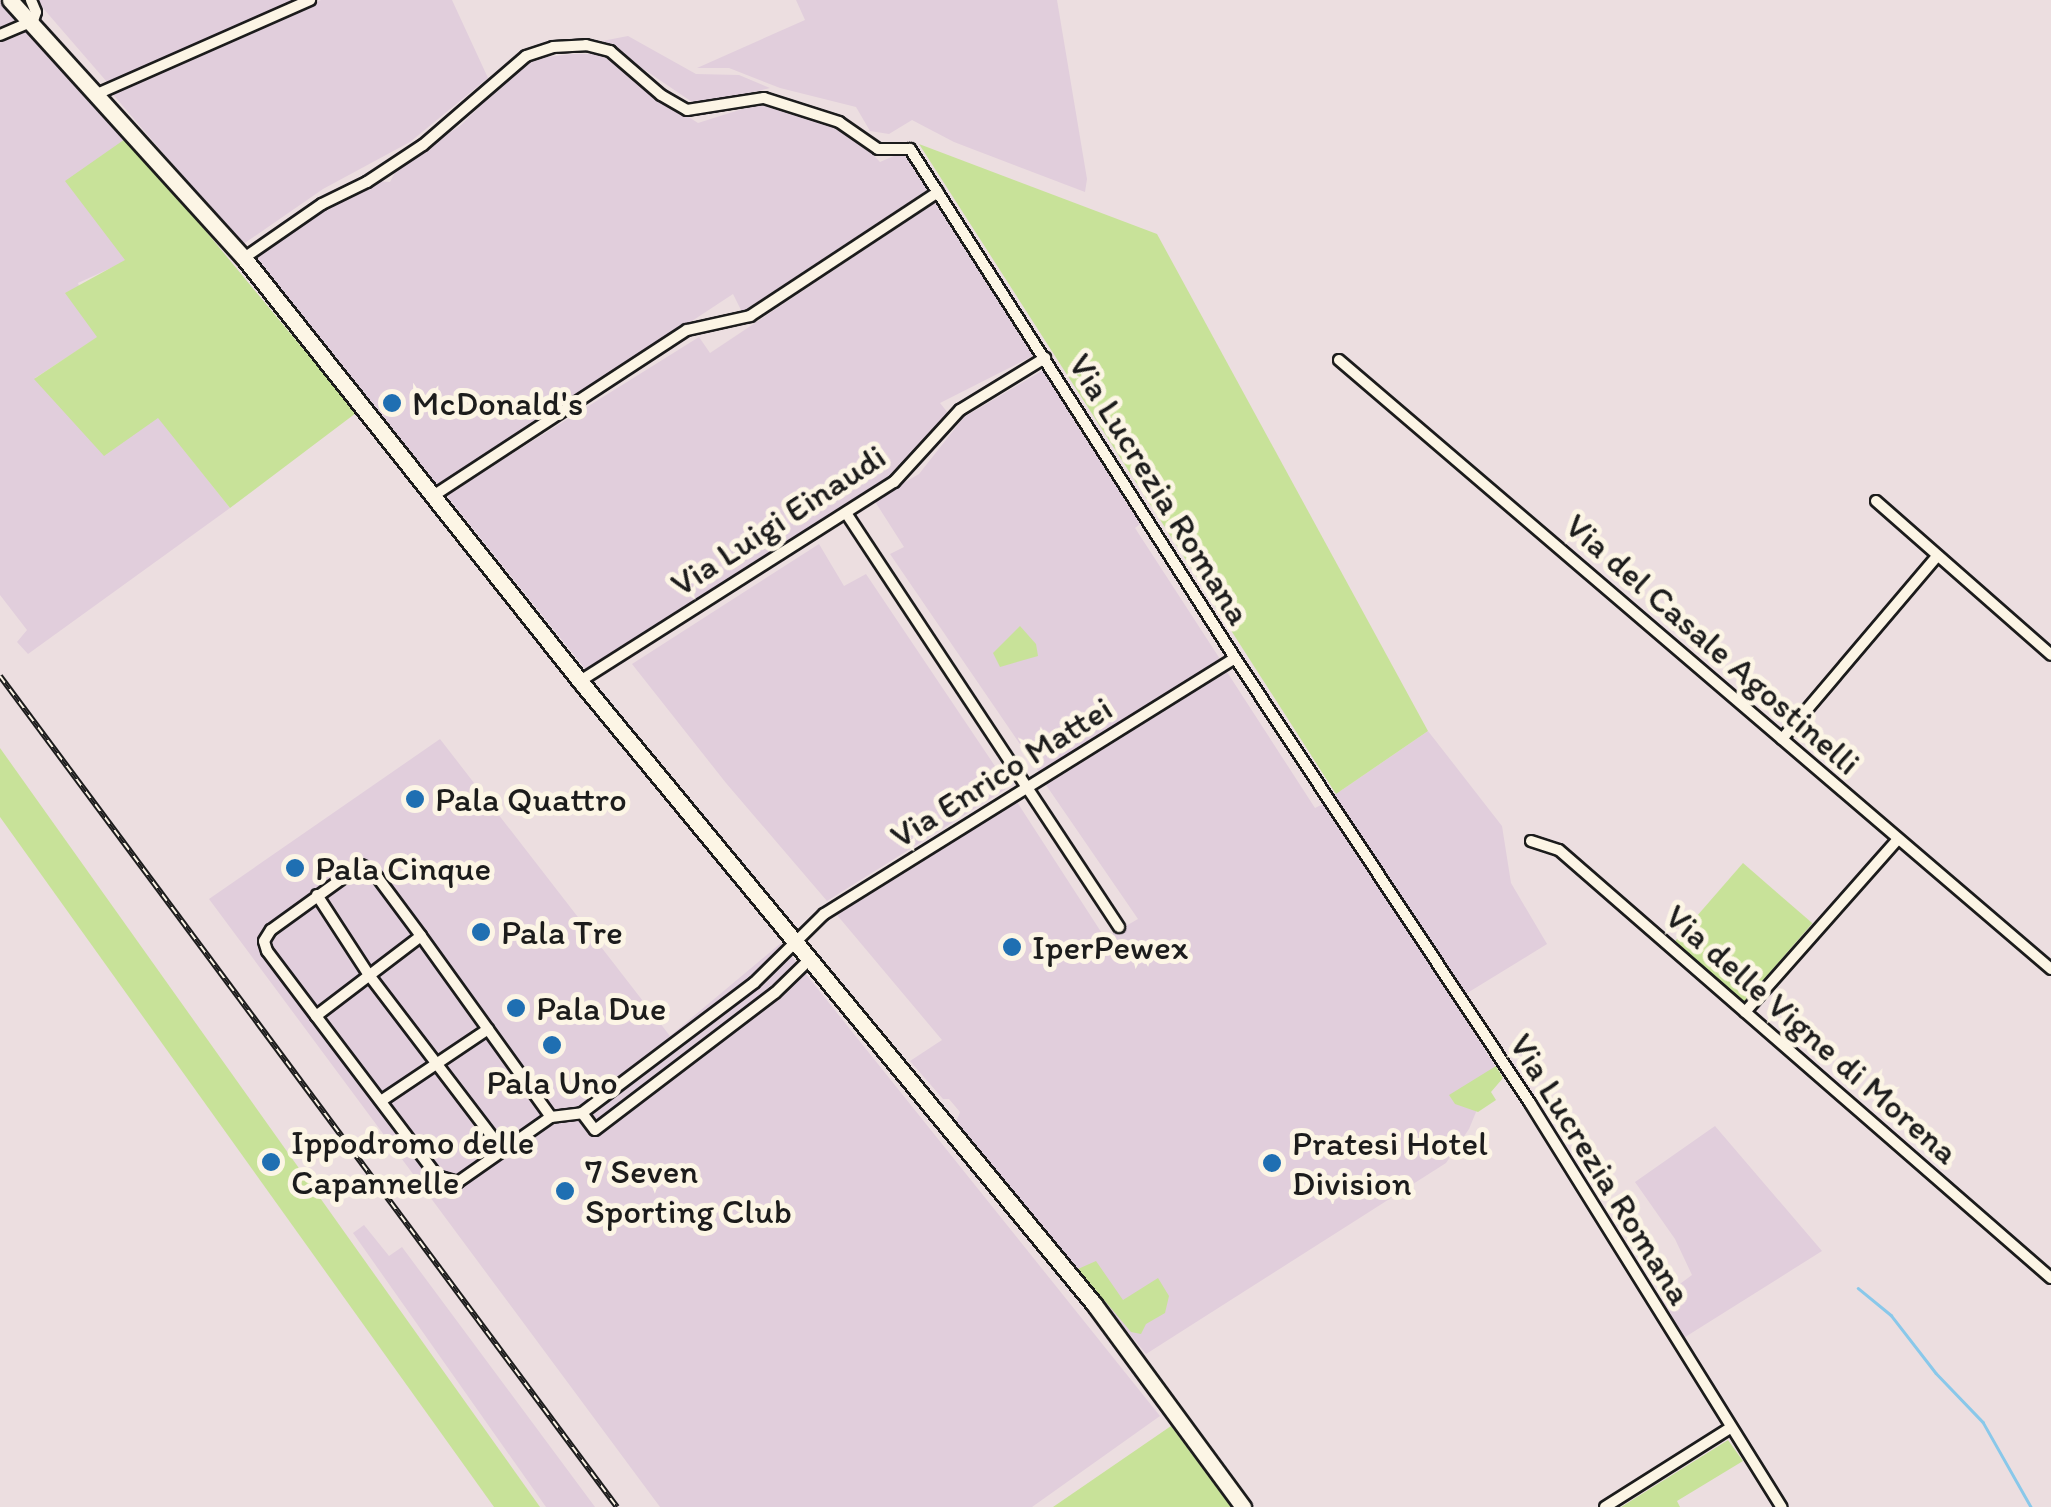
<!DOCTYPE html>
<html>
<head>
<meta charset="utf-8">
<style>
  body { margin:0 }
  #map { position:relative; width:2051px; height:1507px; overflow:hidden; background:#ecdee0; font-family:Itim,sans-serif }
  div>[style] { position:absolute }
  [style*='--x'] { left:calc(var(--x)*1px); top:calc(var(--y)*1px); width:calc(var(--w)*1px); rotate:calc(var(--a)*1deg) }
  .built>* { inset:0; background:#e1cedc }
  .green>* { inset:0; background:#c8e299; transform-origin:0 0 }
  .stream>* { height:2.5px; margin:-1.25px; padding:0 1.25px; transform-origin:1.25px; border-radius:1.25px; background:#89c8ea }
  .roads { filter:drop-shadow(2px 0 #1c1c1c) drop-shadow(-2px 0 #1c1c1c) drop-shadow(0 2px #1c1c1c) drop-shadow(0 -2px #1c1c1c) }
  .street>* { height:10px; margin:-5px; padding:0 5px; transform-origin:5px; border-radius:5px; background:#fcf5e5 }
  .secondary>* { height:15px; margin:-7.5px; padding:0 7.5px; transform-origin:7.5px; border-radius:7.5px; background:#fcf5e5 }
  .rail>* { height:6px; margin-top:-3px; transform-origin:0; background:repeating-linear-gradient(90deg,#fcf5e5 0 8px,#1c1c1c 0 16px); box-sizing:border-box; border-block:2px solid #1c1c1c }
  .dots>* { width:28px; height:28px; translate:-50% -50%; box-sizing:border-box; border:5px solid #fcf5e5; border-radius:50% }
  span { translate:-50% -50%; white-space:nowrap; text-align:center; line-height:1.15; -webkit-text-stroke:10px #fcf5e5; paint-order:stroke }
  .poi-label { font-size:35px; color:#1c1c1c }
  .left { translate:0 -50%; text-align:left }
  .street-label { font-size:35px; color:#1c1c1c }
</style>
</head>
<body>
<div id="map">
  <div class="built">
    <div style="clip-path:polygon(0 0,128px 137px,126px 261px,78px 283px,98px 337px,35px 378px,158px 417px,230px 508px,28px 654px,17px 642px,27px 630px,0 595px)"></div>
    <div style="clip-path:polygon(36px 0,296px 0,107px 82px)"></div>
    <div style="clip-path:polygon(321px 0,452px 0,488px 78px,410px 142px,323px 189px,242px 245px,110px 91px)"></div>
    <div style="clip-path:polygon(796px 0,1057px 0,1087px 179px,1085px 192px,954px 142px,912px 120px,889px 134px,870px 131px,856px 107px,780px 88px,729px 68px,697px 68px,805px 20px)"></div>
    <div style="clip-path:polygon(628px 36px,696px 74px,739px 75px,770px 88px,698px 106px,602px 41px)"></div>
    <div style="clip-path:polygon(574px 54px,609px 54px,639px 85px,698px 123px,758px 104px,847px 128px,880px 162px,903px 152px,930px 188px,742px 312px,733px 294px,434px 491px,250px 260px,339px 200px,375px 181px,390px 182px,397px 168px,461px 125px,527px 59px)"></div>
    <div style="clip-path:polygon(939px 200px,1033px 356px,940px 403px,948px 413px,908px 461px,878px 486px,586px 670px,446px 495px,699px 337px,710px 353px)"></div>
    <div style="clip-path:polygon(1045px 369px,1104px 455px,1099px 459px,1140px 524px,1135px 528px,1220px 659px,1039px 772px,890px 554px,904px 547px,874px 500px,919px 474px,964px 417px)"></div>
    <div style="clip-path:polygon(819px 544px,844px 586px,866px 574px,1009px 787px,827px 901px,726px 783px,632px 664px)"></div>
    <div style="clip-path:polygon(1227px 672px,1315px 808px,1325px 803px,1350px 837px,1495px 1066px,1469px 1129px,1446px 1163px,1146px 1354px,956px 1122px,960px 1112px,949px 1099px,943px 1099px,910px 1061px,942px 1040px,837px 915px,1017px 802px,1105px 938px,1138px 919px,1046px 785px)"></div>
    <div style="clip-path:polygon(1428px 731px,1502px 826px,1511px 883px,1547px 944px,1464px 995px,1333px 796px)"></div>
    <div style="clip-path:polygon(440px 739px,670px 1036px,781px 943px,1160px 1416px,1032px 1507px,660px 1507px,209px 899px)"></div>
    <div style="clip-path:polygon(1715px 1126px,1822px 1251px,1682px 1339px,1657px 1301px,1692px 1275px,1675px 1239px,1635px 1182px)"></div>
    <div style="clip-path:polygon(364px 1225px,389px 1256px,402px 1247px,595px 1507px,546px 1507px,353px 1233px)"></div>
  </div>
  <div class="green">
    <div style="clip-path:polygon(128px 137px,356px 413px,230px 508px,158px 418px,104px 456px,34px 379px,97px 337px,65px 293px,125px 260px,65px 181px)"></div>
    <div style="clip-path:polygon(919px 144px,1157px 234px,1428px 731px,1336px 794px)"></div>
    <div style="clip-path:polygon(1020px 626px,1036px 644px,1038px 656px,1000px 667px,993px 653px)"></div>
    <div style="clip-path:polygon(0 748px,540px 1507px,494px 1507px,0 817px)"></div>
    <div style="left:1743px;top:863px;width:92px;height:106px;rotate:41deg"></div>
    <div style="clip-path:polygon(1496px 1066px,1503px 1078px,1491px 1092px,1496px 1100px,1478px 1112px,1455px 1104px,1449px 1095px)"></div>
    <div style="clip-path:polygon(1096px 1261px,1123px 1300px,1158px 1278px,1169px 1296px,1165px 1313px,1146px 1324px,1141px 1334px,1131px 1332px,1078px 1269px)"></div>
    <div style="clip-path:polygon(1171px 1426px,1231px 1507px,1053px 1507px)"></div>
    <div style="clip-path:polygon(1728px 1440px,1743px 1461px,1677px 1501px,1680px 1507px,1621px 1507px)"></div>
  </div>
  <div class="stream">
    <div style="--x:1858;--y:1288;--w:43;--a:39.3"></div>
    <div style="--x:1891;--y:1315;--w:73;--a:52.2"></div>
    <div style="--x:1936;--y:1373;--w:68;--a:46.2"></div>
    <div style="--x:1983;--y:1422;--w:98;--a:60.5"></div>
  </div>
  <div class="roads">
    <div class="street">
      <div style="--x:0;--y:35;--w:36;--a:-23"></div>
      <div style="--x:33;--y:21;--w:9;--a:-72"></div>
      <div style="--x:36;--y:12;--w:13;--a:-113"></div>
      <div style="--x:97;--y:94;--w:233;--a:-23.8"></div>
      <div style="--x:244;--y:258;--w:95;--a:-34.7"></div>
      <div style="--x:322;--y:204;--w:50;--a:-26.1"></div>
      <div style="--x:367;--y:182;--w:67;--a:-33.5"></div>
      <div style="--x:423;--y:145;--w:136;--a:-40.8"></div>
      <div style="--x:526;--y:56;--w:28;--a:-18"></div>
      <div style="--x:553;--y:47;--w:33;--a:-3"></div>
      <div style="--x:586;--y:45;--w:25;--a:14"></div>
      <div style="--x:610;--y:51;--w:67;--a:40.8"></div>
      <div style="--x:661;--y:95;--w:30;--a:30"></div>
      <div style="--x:687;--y:110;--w:78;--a:-8.9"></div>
      <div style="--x:764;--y:98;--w:79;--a:17.7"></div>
      <div style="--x:839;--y:122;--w:47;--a:34.7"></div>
      <div style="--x:878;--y:149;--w:32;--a:0"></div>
      <div style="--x:910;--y:149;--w:604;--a:57.44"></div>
      <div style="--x:1235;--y:658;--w:534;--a:56.46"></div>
      <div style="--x:1530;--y:1103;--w:476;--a:58.1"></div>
      <div style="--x:1339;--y:360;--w:937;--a:40.54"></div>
      <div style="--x:433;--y:496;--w:303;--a:-33.2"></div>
      <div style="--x:687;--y:330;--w:65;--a:-12.5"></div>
      <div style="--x:750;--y:316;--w:225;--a:-33.4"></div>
      <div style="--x:1876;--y:501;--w:233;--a:41.3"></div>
      <div style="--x:846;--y:513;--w:496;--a:56.6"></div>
      <div style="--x:580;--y:681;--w:372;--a:-32.4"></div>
      <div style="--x:894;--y:482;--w:98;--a:-47.5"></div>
      <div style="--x:960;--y:410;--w:100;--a:-31.5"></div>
      <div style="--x:1782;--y:739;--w:240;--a:-49.7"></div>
      <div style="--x:1531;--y:841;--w:29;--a:18"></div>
      <div style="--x:1559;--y:850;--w:652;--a:41.02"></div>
      <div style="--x:317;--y:895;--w:95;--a:57"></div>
      <div style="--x:369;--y:975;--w:221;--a:52.7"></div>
      <div style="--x:1745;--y:1012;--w:231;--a:-48.5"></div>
      <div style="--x:316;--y:1016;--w:81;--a:-127"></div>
      <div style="--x:267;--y:951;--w:10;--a:-107"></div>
      <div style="--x:264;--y:941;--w:13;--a:-58"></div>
      <div style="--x:271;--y:930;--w:111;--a:-35.8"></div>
      <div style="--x:361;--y:865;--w:12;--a:24"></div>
      <div style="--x:372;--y:870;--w:82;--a:53.4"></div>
      <div style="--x:381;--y:1101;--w:129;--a:-33.9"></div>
      <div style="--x:582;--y:1113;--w:21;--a:53"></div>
      <div style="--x:595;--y:1130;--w:226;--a:-37.3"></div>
      <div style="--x:775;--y:993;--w:49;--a:-44.2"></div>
      <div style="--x:551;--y:1117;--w:223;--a:-125.7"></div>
      <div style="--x:421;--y:936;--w:132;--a:142.7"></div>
      <div style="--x:316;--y:1016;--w:201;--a:52.9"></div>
      <div style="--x:437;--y:1176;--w:22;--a:16"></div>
      <div style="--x:458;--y:1182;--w:113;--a:-35"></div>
      <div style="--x:551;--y:1117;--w:31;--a:-7"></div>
      <div style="--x:582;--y:1113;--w:216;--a:-37.1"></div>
      <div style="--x:754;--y:983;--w:98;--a:-44.6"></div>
      <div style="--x:824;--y:914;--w:484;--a:-31.9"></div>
      <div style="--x:1605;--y:1507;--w:148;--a:-32.3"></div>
    </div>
    <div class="secondary">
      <div style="--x:10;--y:0;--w:348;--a:47.8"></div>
      <div style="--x:244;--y:258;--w:540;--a:51.54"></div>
      <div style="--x:580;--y:681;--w:808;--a:50.48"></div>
      <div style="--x:1094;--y:1304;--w:252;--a:53.7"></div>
    </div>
  </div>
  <div class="rail">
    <div style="--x:0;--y:676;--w:1035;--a:53.41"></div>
  </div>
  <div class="dots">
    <div style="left:392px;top:403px;background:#1f6fb2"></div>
    <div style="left:415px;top:799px;background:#1f6fb2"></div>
    <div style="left:295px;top:868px;background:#1f6fb2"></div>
    <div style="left:481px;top:932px;background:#1f6fb2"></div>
    <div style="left:1012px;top:947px;background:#1f6fb2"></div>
    <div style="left:516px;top:1008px;background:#1f6fb2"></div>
    <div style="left:552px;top:1045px;background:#1f6fb2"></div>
    <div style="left:271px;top:1162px;background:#1f6fb2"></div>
    <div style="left:1272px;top:1163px;background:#1f6fb2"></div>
    <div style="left:565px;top:1191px;background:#1f6fb2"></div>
  </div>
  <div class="poi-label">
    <span class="left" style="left:412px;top:403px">McDonald's</span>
    <span class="left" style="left:435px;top:799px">Pala Quattro</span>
    <span class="left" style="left:315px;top:868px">Pala Cinque</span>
    <span class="left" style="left:501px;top:932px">Pala Tre</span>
    <span class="left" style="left:1032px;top:947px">IperPewex</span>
    <span class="left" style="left:536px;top:1008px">Pala Due</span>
    <span style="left:552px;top:1082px">Pala Uno</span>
    <span class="left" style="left:291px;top:1162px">Ippodromo delle<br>Capannelle</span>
    <span class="left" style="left:1292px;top:1163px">Pratesi Hotel<br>Division</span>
    <span class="left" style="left:585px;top:1191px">7 Seven<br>Sporting Club</span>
  </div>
  <div class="street-label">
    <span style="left:1160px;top:489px;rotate:58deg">Via Lucrezia Romana</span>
    <span style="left:778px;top:520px;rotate:-33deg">Via Luigi Einaudi</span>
    <span style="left:1713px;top:644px;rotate:41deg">Via del Casale Agostinelli</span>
    <span style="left:1001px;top:772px;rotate:-32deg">Via Enrico Mattei</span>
    <span style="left:1812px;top:1034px;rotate:41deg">Via delle Vigne di Morena</span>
    <span style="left:1601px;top:1169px;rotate:58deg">Via Lucrezia Romana</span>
  </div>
</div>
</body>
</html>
